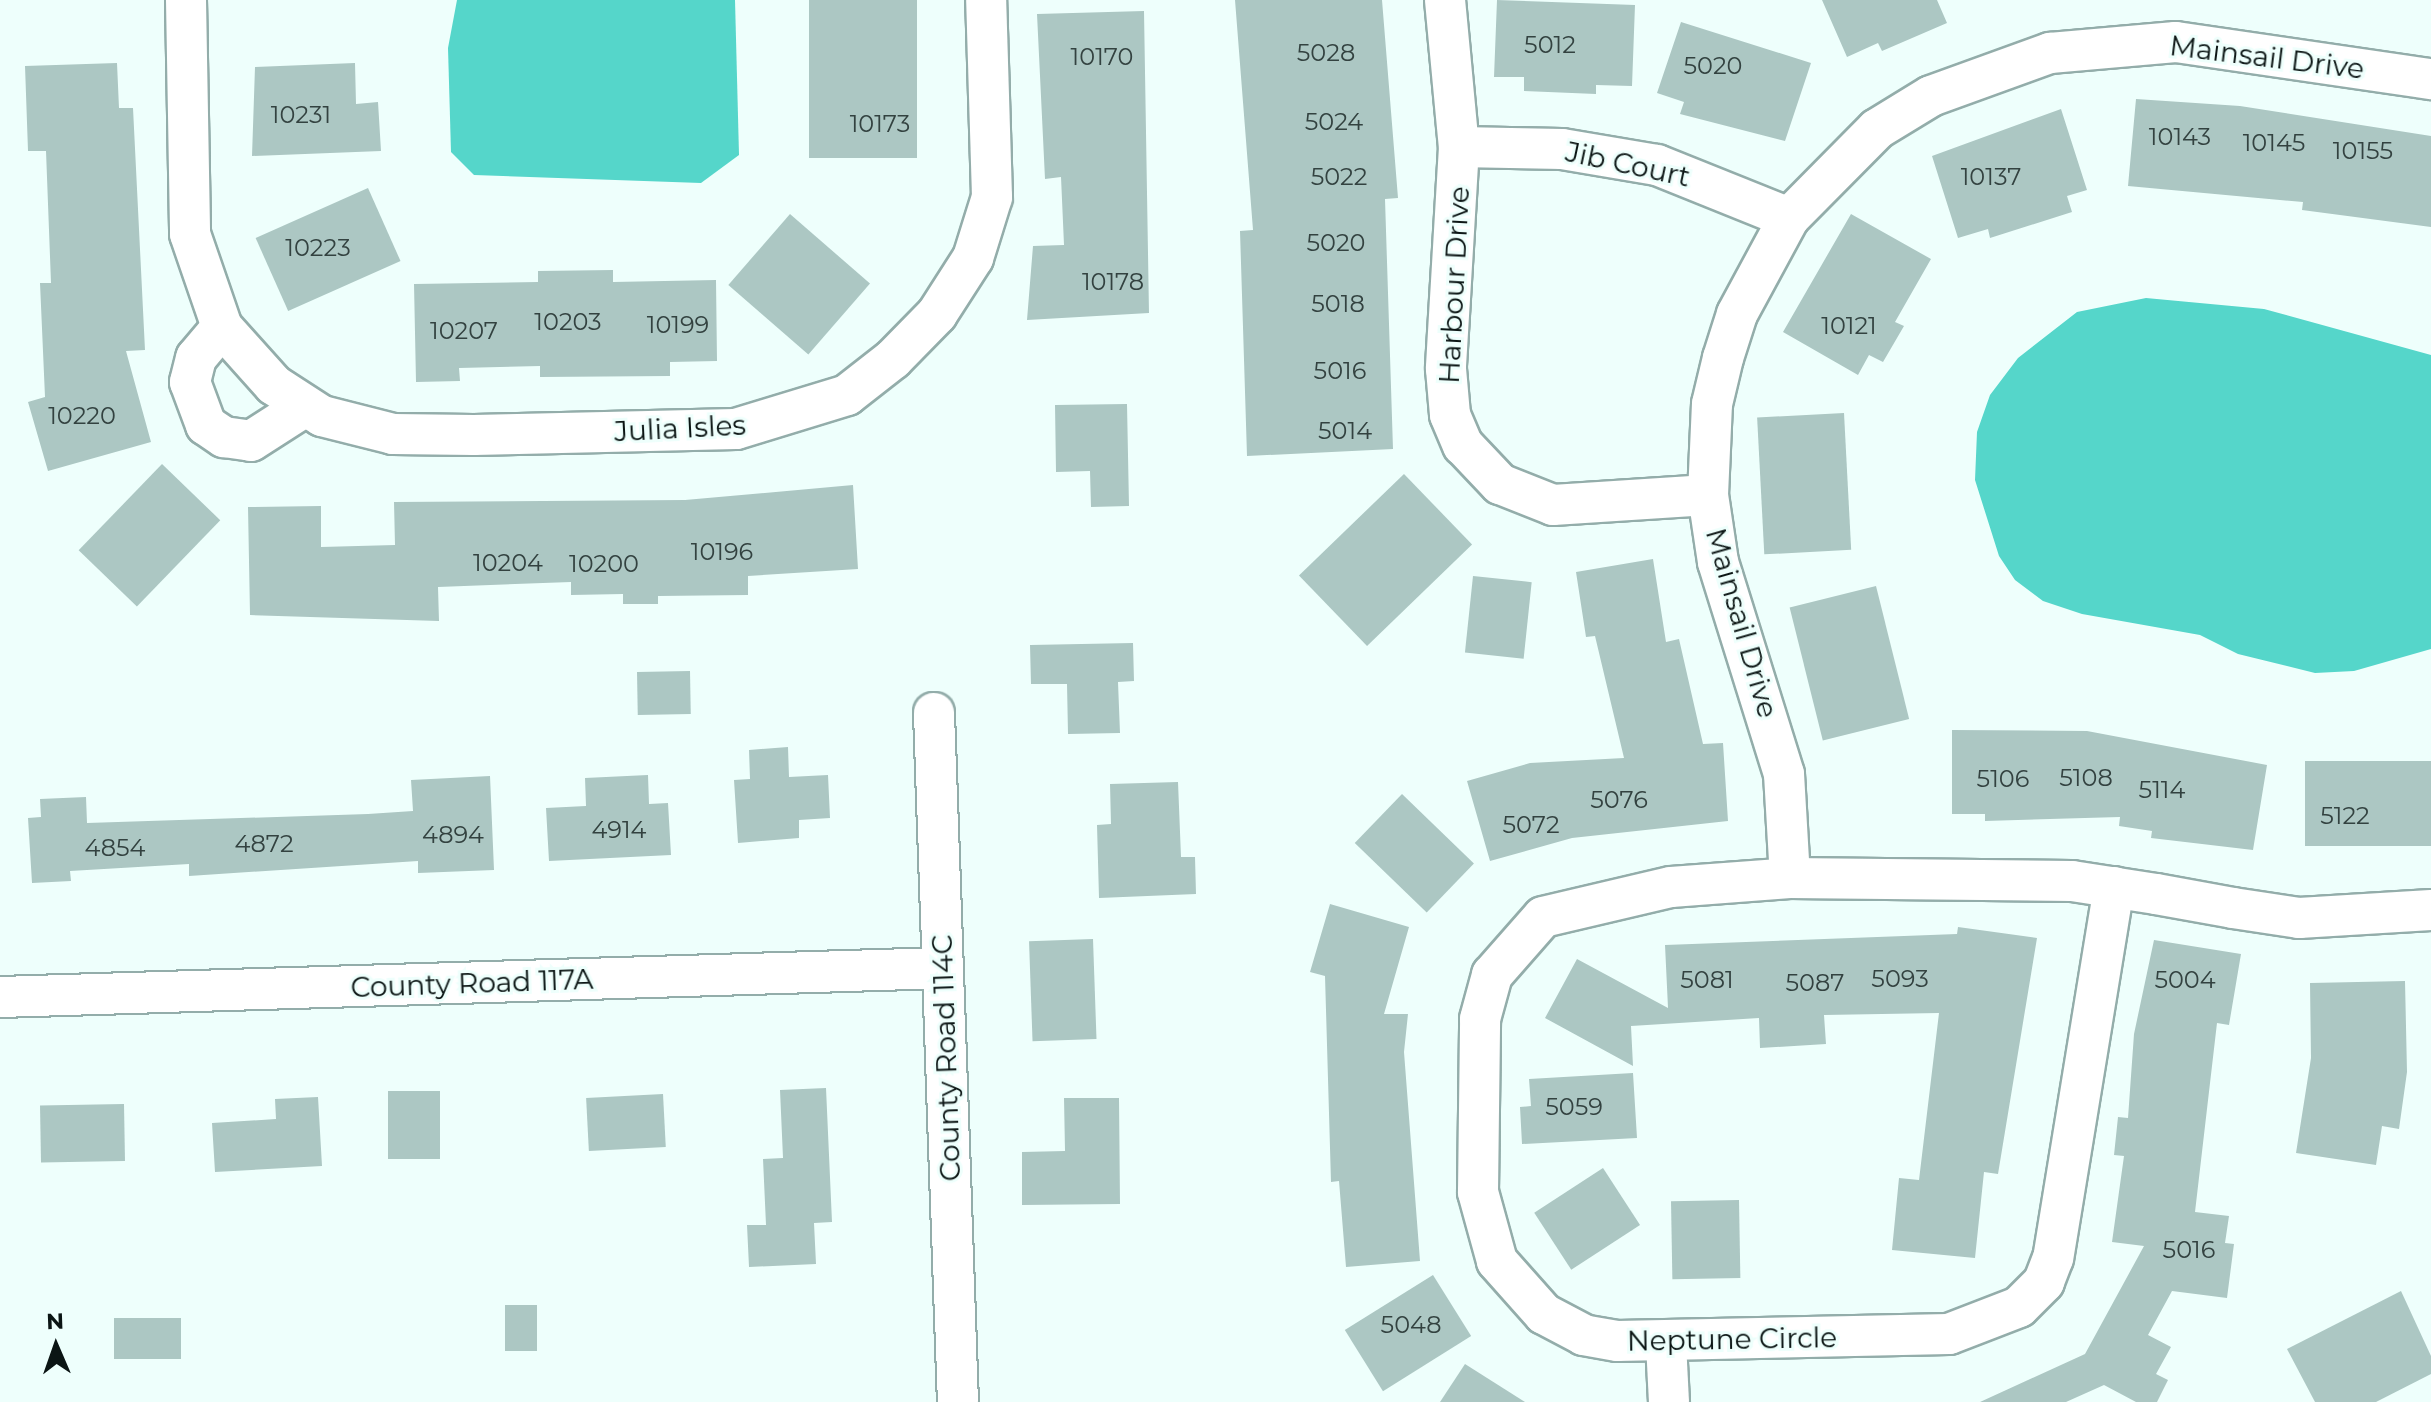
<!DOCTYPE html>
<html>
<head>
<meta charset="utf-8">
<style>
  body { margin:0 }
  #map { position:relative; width:2431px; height:1402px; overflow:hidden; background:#eefffc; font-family:Montserrat,sans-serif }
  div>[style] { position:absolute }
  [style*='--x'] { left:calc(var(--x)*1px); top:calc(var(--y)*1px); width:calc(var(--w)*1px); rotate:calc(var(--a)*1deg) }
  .water>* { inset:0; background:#55d6ca }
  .building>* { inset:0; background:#acc7c3; transform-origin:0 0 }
  .roads { filter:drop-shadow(2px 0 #93adaa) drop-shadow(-2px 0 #93adaa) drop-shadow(0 2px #93adaa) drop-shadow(0 -2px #93adaa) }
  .minor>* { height:40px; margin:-20px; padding:0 20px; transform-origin:20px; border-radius:20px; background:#fff }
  span { translate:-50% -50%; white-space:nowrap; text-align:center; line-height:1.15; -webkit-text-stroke:6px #eefffc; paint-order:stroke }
  .number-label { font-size:24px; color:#334240 }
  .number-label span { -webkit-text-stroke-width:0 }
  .street-label { font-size:28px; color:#0b1514 }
  .north { position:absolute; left:16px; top:1306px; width:80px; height:80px; -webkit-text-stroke:6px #eefffc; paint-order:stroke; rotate:358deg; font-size:22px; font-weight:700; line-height:32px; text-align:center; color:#0b1514 }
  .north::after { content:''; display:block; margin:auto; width:28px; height:36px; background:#0b1514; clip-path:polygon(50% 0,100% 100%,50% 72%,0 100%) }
</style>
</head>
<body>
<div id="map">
  <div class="water">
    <div style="clip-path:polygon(457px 0,735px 0,739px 155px,701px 183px,474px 175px,451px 152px,448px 48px)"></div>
    <div style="clip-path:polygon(2146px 298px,2264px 309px,2431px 355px,2431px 649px,2354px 671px,2315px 673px,2238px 654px,2200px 635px,2082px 614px,2043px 601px,2015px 580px,1999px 556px,1975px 480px,1977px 432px,1990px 395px,2018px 358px,2077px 312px)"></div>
  </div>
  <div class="building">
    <div style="left:809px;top:0;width:108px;height:158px"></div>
    <div style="clip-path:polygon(1235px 0,1382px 0,1398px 198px,1385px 199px,1393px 449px,1247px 456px,1240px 231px,1253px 230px)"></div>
    <div style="clip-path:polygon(1497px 0,1635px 5px,1632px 86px,1596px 85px,1596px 94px,1524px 91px,1524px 77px,1494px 77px)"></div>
    <div style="clip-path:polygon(1822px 0,1937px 0,1947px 23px,1882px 51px,1878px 43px,1847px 57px)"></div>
    <div style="clip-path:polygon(1144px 11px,1149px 313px,1027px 320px,1033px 246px,1064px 245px,1061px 177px,1045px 179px,1037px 14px)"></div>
    <div style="clip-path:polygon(1681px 22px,1811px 63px,1785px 141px,1680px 114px,1684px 102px,1657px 93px)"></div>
    <div style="clip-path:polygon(117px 63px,119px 108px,133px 108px,145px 350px,126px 351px,151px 442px,48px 471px,28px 402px,45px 397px,40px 283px,51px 283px,46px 151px,28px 151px,25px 66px)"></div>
    <div style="clip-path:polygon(355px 63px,356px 104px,378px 102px,381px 151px,252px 156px,255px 67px)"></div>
    <div style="clip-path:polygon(2136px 99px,2240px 106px,2431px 136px,2431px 227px,2302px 210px,2303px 202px,2128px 186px)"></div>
    <div style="clip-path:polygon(2061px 109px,2087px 190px,2067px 196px,2072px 212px,1990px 238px,1988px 229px,1958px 238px,1932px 156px)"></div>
    <div style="left:368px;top:188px;width:80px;height:123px;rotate:66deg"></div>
    <div style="left:790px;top:214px;width:106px;height:94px;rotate:41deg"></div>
    <div style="clip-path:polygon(1851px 214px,1931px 259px,1895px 322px,1904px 326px,1883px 362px,1869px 355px,1858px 375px,1783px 332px)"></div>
    <div style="clip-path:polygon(613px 270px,613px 282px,716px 280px,717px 361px,670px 362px,670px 376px,540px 377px,540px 366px,459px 368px,460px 381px,416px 382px,414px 284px,538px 282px,538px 271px)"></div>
    <div style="clip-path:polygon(1127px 404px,1129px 506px,1091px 507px,1090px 471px,1056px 472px,1055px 405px)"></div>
    <div style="left:1844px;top:413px;width:137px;height:87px;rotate:87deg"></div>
    <div style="left:162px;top:464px;width:81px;height:120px;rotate:44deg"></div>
    <div style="left:1404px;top:474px;width:98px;height:146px;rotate:46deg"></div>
    <div style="clip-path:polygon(853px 485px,858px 569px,748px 576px,748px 595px,658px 596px,658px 604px,623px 604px,623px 594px,571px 595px,571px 582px,438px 587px,439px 621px,250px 615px,248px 507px,321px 506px,321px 547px,395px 545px,394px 502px,685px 500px)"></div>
    <div style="clip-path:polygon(1653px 559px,1666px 642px,1679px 639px,1703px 744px,1723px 743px,1728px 821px,1572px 838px,1490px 861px,1467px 781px,1530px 763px,1624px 758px,1595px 636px,1586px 637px,1576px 572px)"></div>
    <div style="left:1473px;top:576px;width:59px;height:77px;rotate:6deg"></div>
    <div style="left:1876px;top:586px;width:137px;height:89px;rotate:76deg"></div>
    <div style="clip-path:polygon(1133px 643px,1134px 681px,1118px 682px,1120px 733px,1068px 734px,1067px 684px,1031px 684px,1030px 645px)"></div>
    <div style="left:690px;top:671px;width:43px;height:53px;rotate:89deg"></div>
    <div style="clip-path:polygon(1952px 730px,2087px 731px,2267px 765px,2253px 850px,2151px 838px,2152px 831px,2119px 826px,2120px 817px,1985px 821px,1985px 814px,1952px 814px)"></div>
    <div style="clip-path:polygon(788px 747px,789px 777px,828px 775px,830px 818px,799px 820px,799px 838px,738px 843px,734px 780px,750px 779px,749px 750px)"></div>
    <div style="left:2431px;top:761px;width:85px;height:126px;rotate:90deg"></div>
    <div style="clip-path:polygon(648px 775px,649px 804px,668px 803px,671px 855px,549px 861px,546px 808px,586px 806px,585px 778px)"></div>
    <div style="clip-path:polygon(490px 776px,494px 870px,418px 873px,418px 861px,189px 876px,189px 864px,70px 871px,71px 881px,32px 883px,28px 818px,41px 817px,40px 799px,86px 797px,87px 823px,368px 814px,413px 811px,411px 780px)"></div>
    <div style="clip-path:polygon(1178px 782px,1181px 857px,1195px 857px,1196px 894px,1099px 898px,1097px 825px,1111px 824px,1110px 784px)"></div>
    <div style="left:1402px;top:794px;width:100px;height:68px;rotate:44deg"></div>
    <div style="clip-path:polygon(1330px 904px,1409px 927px,1384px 1014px,1408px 1014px,1404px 1052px,1420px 1261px,1346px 1267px,1339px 1181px,1331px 1182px,1325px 976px,1310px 972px)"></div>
    <div style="clip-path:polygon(1958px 927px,2037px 938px,1998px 1174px,1984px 1172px,1975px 1258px,1892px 1250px,1899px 1178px,1919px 1180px,1939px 1013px,1824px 1015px,1826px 1044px,1760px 1048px,1759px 1018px,1631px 1026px,1633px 1066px,1545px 1018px,1577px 959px,1668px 1008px,1665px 945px,1957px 934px)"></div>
    <div style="left:1093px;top:939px;width:100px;height:64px;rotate:88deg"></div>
    <div style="clip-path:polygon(2154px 940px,2241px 954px,2229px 1025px,2217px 1023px,2195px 1212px,2229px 1216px,2225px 1243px,2234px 1244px,2227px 1298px,2172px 1291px,2148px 1335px,2171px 1347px,2156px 1374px,2168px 1380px,2157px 1402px,2136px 1402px,2104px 1385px,2066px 1402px,1980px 1402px,2085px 1354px,2144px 1246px,2112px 1242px,2124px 1156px,2114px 1155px,2118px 1117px,2128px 1118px,2134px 1034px)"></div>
    <div style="clip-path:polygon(2405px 981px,2407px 1072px,2399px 1129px,2382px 1126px,2376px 1165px,2296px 1153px,2311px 1058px,2310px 983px)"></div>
    <div style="clip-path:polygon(1633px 1073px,1637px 1138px,1522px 1144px,1520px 1107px,1531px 1106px,1529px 1079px)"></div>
    <div style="clip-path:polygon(826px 1088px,832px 1222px,814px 1223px,816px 1264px,749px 1267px,747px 1225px,766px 1225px,763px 1159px,783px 1158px,780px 1090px)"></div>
    <div style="left:388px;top:1091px;width:52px;height:68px"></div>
    <div style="left:663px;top:1094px;width:53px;height:77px;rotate:87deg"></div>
    <div style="clip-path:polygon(318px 1097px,322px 1166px,215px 1172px,212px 1123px,276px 1119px,275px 1099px)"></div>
    <div style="clip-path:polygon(1064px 1098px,1119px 1098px,1120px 1204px,1022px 1205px,1022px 1152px,1065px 1151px)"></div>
    <div style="left:124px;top:1104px;width:57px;height:84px;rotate:89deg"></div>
    <div style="left:1603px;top:1168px;width:68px;height:82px;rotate:57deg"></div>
    <div style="left:1739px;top:1200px;width:78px;height:68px;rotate:89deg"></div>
    <div style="left:1433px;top:1275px;width:72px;height:104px;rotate:58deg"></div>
    <div style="clip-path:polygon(2401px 1291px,2431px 1356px,2431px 1374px,2376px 1402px,2315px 1402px,2287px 1349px)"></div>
    <div style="left:505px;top:1305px;width:32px;height:46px"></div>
    <div style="left:114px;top:1318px;width:67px;height:41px"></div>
    <div style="clip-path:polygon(1465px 1364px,1525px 1402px,1440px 1402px)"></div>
  </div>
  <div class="roads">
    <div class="minor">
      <div style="--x:186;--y:0;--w:234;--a:89"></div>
      <div style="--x:190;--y:234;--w:98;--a:71"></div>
      <div style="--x:222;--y:327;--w:78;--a:48.1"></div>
      <div style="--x:274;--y:385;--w:57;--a:32.9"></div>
      <div style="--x:322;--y:416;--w:73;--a:14.2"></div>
      <div style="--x:393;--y:434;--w:81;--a:0.7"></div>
      <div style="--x:474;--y:435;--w:262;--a:-1.3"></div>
      <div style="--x:736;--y:429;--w:116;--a:-17"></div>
      <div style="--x:847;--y:395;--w:58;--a:-38"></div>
      <div style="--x:893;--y:359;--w:63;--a:-45.6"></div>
      <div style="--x:937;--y:314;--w:67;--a:-57.3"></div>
      <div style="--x:973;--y:258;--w:64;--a:-72.7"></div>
      <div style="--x:992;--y:197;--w:197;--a:-91.7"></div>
      <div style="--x:1445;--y:0;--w:148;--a:84.6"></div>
      <div style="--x:1459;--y:147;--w:222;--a:93.4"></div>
      <div style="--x:1446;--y:369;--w:46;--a:85"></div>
      <div style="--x:1450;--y:415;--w:33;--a:67"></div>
      <div style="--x:1463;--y:445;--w:54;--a:46.5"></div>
      <div style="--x:1500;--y:484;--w:57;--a:21.6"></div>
      <div style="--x:1553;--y:505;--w:155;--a:-3.7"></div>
      <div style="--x:1459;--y:147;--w:103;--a:1.1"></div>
      <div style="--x:1562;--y:149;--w:96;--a:9.6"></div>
      <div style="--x:1657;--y:165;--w:142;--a:21.9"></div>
      <div style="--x:222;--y:327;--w:40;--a:130"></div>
      <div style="--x:196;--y:358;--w:25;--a:104"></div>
      <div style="--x:190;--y:382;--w:46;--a:69.6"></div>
      <div style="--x:206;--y:425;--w:22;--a:34"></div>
      <div style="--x:224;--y:437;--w:27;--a:8"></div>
      <div style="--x:251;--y:441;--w:63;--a:-32.7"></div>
      <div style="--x:934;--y:713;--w:689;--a:88.01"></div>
      <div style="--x:1790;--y:878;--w:104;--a:-93.3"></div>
      <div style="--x:1784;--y:774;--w:222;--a:-107.3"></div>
      <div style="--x:1718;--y:562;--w:68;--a:-98.5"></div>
      <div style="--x:1708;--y:495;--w:91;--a:-87.5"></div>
      <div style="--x:1712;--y:404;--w:47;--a:-76.6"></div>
      <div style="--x:1723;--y:358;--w:46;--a:-72.3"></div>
      <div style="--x:1737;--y:314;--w:109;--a:-61.6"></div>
      <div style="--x:1789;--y:218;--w:125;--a:-45.3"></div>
      <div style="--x:1877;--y:129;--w:63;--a:-31.4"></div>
      <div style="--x:1931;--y:96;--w:127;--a:-19.9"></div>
      <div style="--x:2050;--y:53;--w:126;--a:-5"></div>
      <div style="--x:2176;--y:42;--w:258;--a:8.3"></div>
      <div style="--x:2114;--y:887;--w:376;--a:99.3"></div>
      <div style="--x:2053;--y:1258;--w:26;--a:111"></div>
      <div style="--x:2044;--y:1282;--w:35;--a:135"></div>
      <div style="--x:2019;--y:1307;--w:75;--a:158.9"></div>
      <div style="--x:1949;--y:1334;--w:332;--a:178.8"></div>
      <div style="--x:1617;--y:1341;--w:34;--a:-170"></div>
      <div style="--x:1584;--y:1335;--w:45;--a:-152.3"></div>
      <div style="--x:1544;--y:1314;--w:71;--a:-131.6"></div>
      <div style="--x:1497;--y:1261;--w:72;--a:-105.4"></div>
      <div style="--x:1478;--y:1192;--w:173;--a:-89.3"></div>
      <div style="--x:1480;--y:1019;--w:46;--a:-74.7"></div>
      <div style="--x:1492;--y:975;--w:77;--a:-48.7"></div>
      <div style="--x:1543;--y:917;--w:131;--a:-13.2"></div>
      <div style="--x:1671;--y:887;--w:119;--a:-4.3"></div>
      <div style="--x:1790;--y:878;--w:282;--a:0.6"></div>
      <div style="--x:2072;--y:881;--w:85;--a:8.8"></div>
      <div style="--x:2156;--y:894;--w:78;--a:10.3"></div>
      <div style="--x:2233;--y:908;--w:67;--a:8.6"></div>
      <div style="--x:2299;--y:918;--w:132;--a:-3.5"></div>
      <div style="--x:0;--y:997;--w:943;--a:-1.76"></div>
      <div style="--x:1666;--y:1343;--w:59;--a:87.1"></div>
    </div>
  </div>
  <div class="number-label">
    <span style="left:1550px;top:45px">5012</span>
    <span style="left:1326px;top:53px">5028</span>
    <span style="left:1102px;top:57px">10170</span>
    <span style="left:1713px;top:66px">5020</span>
    <span style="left:301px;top:115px">10231</span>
    <span style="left:1334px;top:122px">5024</span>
    <span style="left:880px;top:124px">10173</span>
    <span style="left:2180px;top:137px">10143</span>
    <span style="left:2274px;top:143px">10145</span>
    <span style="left:2363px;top:151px">10155</span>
    <span style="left:1339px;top:177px">5022</span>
    <span style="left:1991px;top:177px">10137</span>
    <span style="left:1336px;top:243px">5020</span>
    <span style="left:318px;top:248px">10223</span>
    <span style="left:1113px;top:282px">10178</span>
    <span style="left:1338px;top:304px">5018</span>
    <span style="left:568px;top:322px">10203</span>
    <span style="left:678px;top:325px">10199</span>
    <span style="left:1849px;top:326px">10121</span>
    <span style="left:464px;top:331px">10207</span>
    <span style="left:1340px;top:371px">5016</span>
    <span style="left:82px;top:416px">10220</span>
    <span style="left:1345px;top:431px">5014</span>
    <span style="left:722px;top:552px">10196</span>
    <span style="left:508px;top:563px">10204</span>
    <span style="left:604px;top:564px">10200</span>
    <span style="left:2086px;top:778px">5108</span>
    <span style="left:2003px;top:779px">5106</span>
    <span style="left:2162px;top:790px">5114</span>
    <span style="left:1619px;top:800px">5076</span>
    <span style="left:2345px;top:816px">5122</span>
    <span style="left:1531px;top:825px">5072</span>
    <span style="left:619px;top:830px">4914</span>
    <span style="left:453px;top:835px">4894</span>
    <span style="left:264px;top:844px">4872</span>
    <span style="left:115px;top:848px">4854</span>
    <span style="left:1900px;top:979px">5093</span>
    <span style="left:1707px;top:980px">5081</span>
    <span style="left:2185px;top:980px">5004</span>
    <span style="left:1815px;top:983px">5087</span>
    <span style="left:1574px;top:1107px">5059</span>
    <span style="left:2189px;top:1250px">5016</span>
    <span style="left:1411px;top:1325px">5048</span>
  </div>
  <div class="street-label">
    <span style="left:2267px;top:57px;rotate:7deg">Mainsail Drive</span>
    <span style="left:1628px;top:164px;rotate:12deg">Jib Court</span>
    <span style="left:1454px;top:285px;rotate:-87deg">Harbour Drive</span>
    <span style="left:680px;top:428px;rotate:-3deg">Julia Isles</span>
    <span style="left:1742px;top:623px;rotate:74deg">Mainsail Drive</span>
    <span style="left:472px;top:983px;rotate:-2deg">County Road 117A</span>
    <span style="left:946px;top:1058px;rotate:-92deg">County Road 114C</span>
    <span style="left:1732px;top:1339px;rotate:-1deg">Neptune Circle</span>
  </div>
  <div class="north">N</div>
</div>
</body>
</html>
